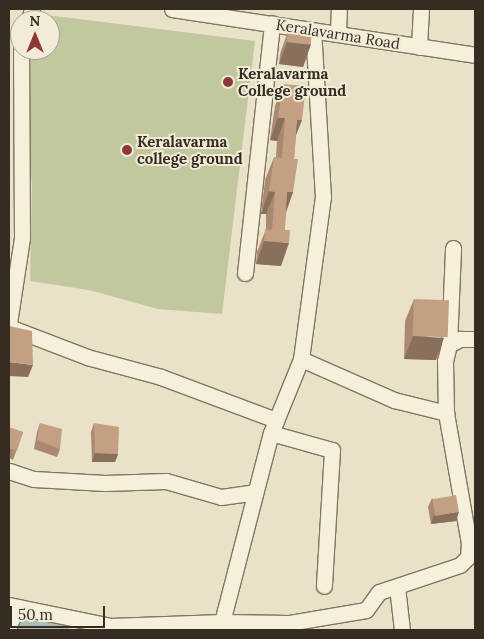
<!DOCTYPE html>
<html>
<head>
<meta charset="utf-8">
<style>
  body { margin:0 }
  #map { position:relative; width:484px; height:639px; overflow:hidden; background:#eae1c9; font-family:Lora,serif }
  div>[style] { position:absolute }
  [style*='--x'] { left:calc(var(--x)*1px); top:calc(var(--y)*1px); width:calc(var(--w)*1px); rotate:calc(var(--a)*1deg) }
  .green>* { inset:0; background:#c2c89e }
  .water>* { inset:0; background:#aabfb9 }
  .roads { filter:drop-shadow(1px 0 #857460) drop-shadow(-1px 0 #857460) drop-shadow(0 1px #857460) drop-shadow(0 -1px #857460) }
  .minor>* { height:15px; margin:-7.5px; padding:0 7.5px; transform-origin:7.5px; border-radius:7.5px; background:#f6efdc }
  .wall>* { inset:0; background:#a98a71 }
  .shaded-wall>* { inset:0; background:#89705c }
  .building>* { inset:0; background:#c4a083; transform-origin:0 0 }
  .dots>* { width:14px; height:14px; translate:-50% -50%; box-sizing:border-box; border:2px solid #f2ebd8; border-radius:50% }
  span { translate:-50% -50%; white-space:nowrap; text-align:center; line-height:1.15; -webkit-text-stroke:4px #f2ebd8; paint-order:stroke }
  .street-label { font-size:15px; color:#372c22 }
  .poi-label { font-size:15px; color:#372c22; font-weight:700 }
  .left { translate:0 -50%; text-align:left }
  .frame { position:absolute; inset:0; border:10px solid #372c22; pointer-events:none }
  .north { position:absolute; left:10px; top:10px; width:50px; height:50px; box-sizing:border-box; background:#f2ebd8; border:1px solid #a79f8f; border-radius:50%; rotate:0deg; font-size:14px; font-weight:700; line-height:20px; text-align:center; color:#372c22 }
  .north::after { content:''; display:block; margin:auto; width:18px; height:22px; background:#8e3736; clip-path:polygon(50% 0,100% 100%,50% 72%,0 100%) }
  .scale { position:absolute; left:10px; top:606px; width:95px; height:22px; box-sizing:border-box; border:2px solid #372c22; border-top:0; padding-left:6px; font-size:15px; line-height:18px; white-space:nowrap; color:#372c22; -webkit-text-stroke:4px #f2ebd8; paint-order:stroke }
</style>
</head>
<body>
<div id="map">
  <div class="green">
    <div style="clip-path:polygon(38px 14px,255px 41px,222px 314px,158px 309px,89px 290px,30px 281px,32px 186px,24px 94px,32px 50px,50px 50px,50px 20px,37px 20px)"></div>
  </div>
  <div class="water">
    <div style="clip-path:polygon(20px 616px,70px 625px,69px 630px,18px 630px)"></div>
  </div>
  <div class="roads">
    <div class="minor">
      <div style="--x:172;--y:9;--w:306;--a:8.6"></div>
      <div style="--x:29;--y:20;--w:11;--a:-75"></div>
      <div style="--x:338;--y:34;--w:25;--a:-88"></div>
      <div style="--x:419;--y:47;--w:38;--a:-87"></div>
      <div style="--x:245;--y:273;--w:251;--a:-83.8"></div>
      <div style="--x:9;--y:323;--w:86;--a:-81.3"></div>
      <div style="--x:22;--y:238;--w:188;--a:-90.3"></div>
      <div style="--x:9;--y:327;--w:84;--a:21"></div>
      <div style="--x:87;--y:357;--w:77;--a:15.1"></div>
      <div style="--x:161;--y:377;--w:123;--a:20.5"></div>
      <div style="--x:449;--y:345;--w:97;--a:-87.6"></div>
      <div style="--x:301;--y:359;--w:163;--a:-82.3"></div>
      <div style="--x:323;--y:197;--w:166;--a:-93.4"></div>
      <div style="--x:446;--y:413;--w:132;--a:80"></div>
      <div style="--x:469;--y:543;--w:14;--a:94"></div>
      <div style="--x:468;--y:557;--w:11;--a:135"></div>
      <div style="--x:460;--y:565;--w:85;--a:161.6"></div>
      <div style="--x:379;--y:592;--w:22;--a:126"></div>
      <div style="--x:366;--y:610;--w:79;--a:170.5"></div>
      <div style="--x:288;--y:623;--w:66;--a:-179.1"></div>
      <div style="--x:222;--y:622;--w:195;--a:-75.5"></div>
      <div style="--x:271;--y:433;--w:80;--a:-67.9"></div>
      <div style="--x:301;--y:359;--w:102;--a:23.8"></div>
      <div style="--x:394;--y:400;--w:54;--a:14"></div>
      <div style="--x:446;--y:413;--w:52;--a:-91.1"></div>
      <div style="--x:445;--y:361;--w:16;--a:-76"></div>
      <div style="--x:449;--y:345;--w:13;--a:-29"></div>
      <div style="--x:460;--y:339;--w:15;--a:0"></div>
      <div style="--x:271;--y:433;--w:63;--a:15.6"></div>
      <div style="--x:332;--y:450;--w:136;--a:93.4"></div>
      <div style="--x:9;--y:471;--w:26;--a:18"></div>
      <div style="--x:34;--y:479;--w:71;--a:3.2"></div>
      <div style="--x:105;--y:483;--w:61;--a:-1.9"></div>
      <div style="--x:166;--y:481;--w:57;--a:16.2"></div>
      <div style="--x:221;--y:497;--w:34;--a:-8"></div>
      <div style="--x:397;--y:587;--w:43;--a:83.4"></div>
      <div style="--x:9;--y:605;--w:103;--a:11.7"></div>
      <div style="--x:110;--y:626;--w:112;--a:-2"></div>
      <div style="--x:9;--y:626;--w:21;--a:-67"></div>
    </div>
  </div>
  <div class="wall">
    <div style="clip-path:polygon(288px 31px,311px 44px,303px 67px,279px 64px,280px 54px)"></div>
    <div style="clip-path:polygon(283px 84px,296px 136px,294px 159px,293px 192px,286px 212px,281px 266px,256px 264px,257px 252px,266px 229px,266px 214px,261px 214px,265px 180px,274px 157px,276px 157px,277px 141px,270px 140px,275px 106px)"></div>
    <div style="clip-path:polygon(414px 299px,436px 360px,404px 359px,405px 321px)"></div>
    <div style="clip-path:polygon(40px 423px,60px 449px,57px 457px,34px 449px,37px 432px)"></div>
    <div style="clip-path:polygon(94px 423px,118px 454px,115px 462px,92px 462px,91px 432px)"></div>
    <div style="clip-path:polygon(9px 429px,23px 432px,13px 460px,9px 458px)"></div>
    <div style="clip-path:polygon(432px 498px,456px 521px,431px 524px,428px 507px)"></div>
  </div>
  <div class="shaded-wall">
    <div style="clip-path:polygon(287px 42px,311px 44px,303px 67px,279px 64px)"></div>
    <div style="clip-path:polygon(278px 118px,285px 118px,277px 141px,270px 140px)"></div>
    <div style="clip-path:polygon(297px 120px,302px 120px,293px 143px)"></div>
    <div style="clip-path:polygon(269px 191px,275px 192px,266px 214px,261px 214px)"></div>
    <div style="clip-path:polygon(287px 192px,293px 192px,285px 215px)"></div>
    <div style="clip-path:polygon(264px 241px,289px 243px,281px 266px,256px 264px)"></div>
    <div style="clip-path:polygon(413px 336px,444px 338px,436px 360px,404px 359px)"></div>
    <div style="clip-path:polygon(9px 362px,33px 365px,28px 377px,9px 376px)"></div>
    <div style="clip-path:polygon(95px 453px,118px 454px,115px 462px,92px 462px)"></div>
    <div style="clip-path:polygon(459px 512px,456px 521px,431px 524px,434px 515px)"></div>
  </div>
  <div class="building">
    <div style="left:288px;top:31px;width:24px;height:11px;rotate:7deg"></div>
    <div style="clip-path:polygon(283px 84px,306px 86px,302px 120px,297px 120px,294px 159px,298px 159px,293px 192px,287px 192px,285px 230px,290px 230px,289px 243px,264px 241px,265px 229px,272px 230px,275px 192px,269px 191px,274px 157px,282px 158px,285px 118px,278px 118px)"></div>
    <div style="left:414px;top:299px;width:35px;height:37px;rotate:2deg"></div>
    <div style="clip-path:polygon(9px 326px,32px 331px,33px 365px,9px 362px)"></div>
    <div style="clip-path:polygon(40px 423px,62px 429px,60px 449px,37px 440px)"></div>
    <div style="clip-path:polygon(94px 423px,119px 427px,118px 454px,95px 453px)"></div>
    <div style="clip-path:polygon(9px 427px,23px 432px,17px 451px,9px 448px)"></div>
    <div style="left:456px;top:495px;width:17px;height:24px;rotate:80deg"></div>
  </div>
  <div class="dots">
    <div style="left:228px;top:82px;background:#8e3736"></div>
    <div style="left:127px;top:150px;background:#8e3736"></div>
  </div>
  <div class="street-label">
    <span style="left:338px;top:34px;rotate:9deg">Keralavarma Road</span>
  </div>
  <div class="poi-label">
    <span class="left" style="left:238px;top:82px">Keralavarma<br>College ground</span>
    <span class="left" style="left:137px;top:150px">Keralavarma<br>college ground</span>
  </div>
  <div class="frame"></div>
  <div class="north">N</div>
  <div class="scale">50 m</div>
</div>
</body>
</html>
